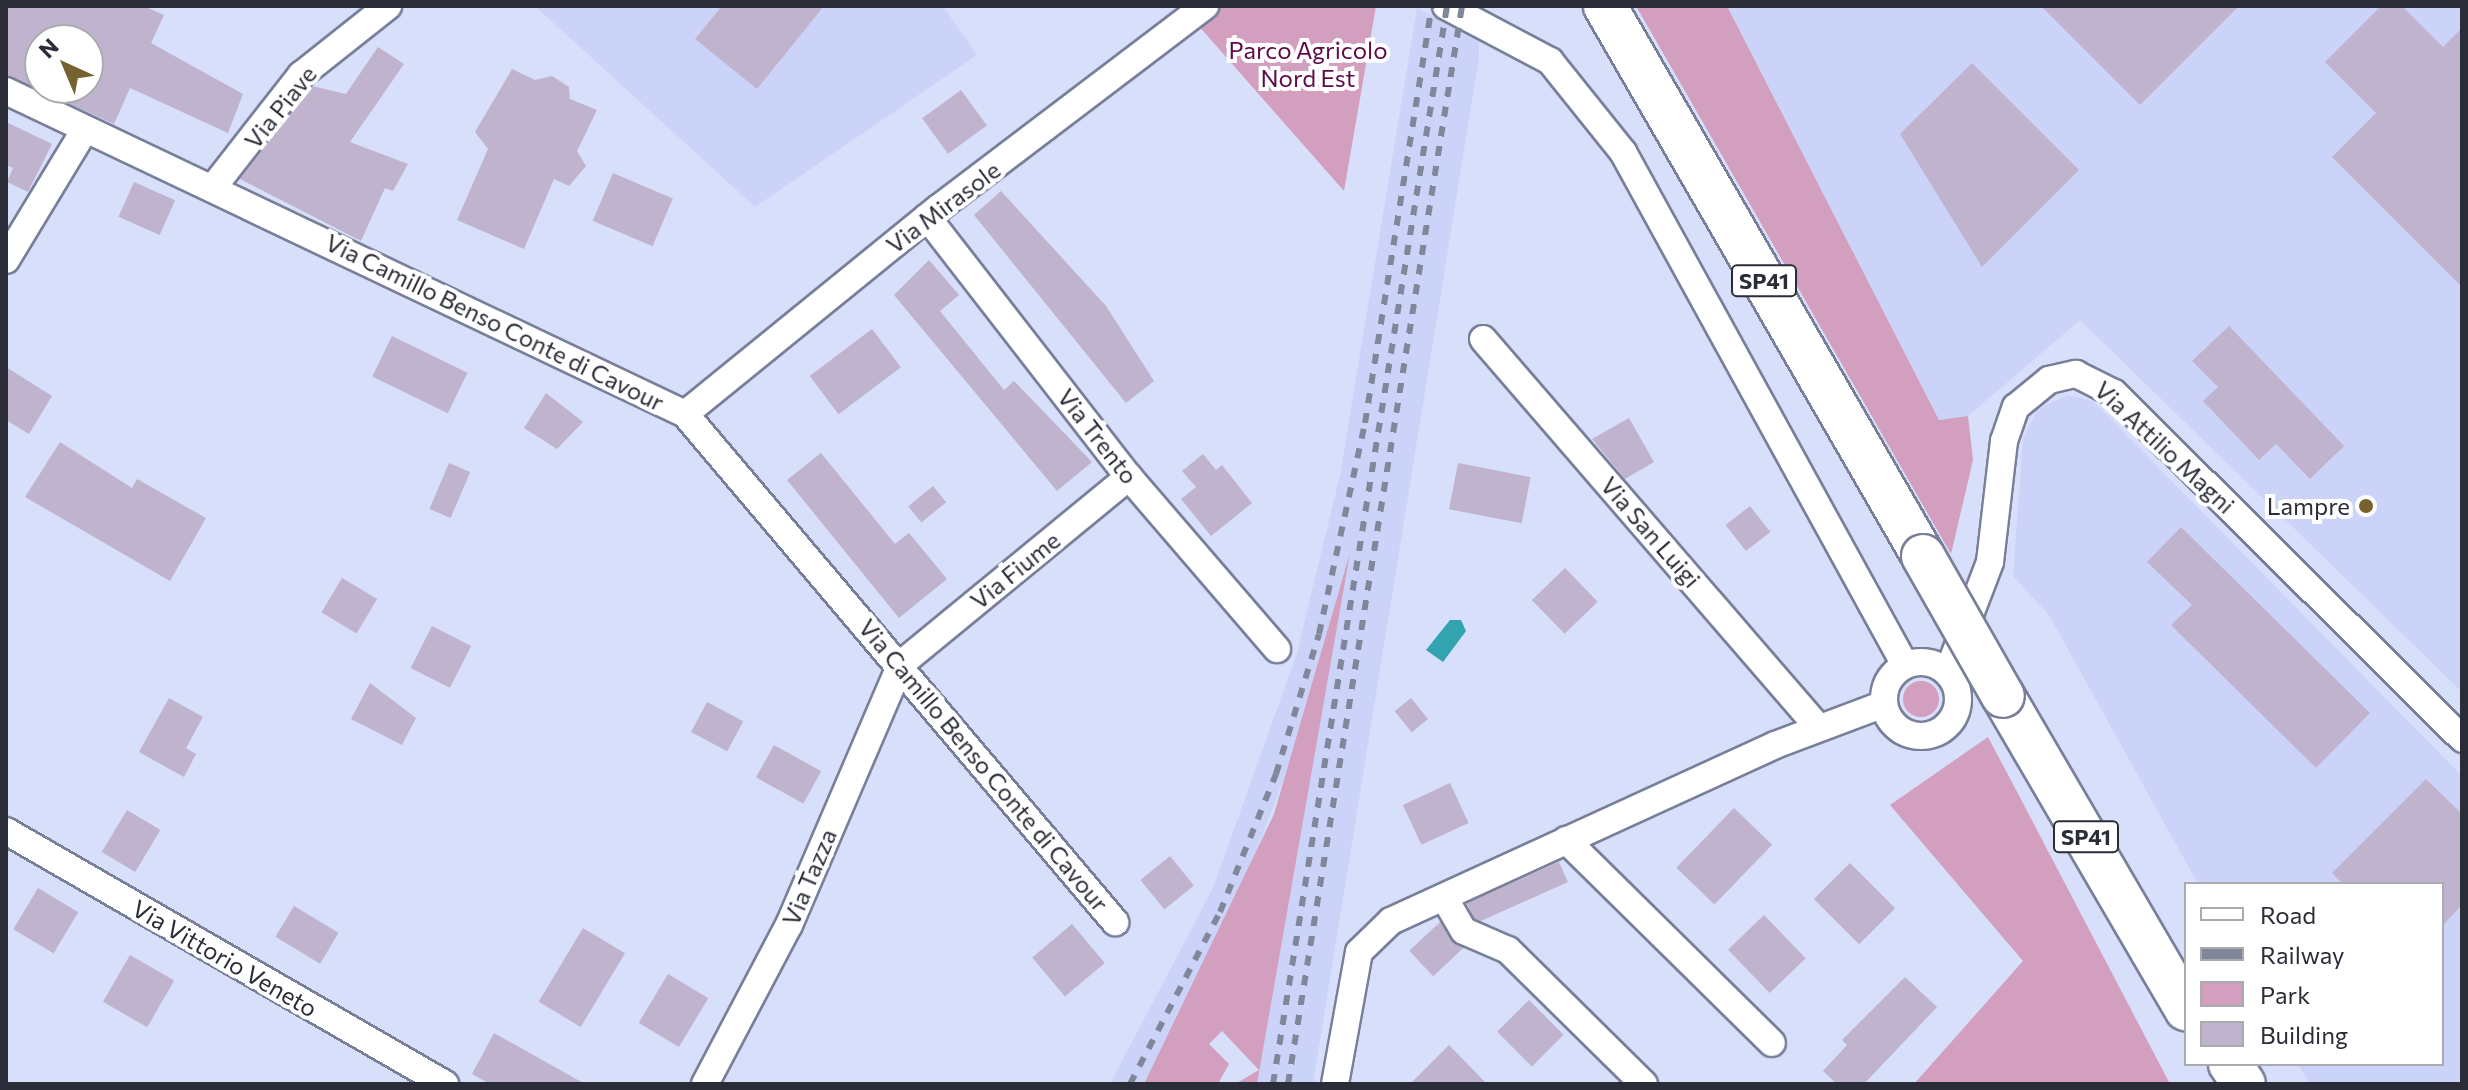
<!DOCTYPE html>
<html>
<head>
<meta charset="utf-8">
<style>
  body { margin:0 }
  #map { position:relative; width:2468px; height:1090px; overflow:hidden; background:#d7dffb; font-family:Commissioner,sans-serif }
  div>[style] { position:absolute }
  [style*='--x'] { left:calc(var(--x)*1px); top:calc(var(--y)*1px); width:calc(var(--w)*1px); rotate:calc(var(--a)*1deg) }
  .built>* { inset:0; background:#cbd4f8 }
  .green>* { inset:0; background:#d39fbe }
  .round { border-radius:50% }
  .water>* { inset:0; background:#32a4af }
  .building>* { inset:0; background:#c0b3ce; transform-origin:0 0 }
  .roads { filter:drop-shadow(2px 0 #787f99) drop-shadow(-2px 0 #787f99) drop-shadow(0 2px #787f99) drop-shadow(0 -2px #787f99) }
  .street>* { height:26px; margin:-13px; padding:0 13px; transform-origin:13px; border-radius:13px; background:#fff }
  .street>.ring { margin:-13px; padding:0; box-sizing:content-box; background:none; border:26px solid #fff; border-radius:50% }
  .primary>* { height:42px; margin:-21px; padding:0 21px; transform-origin:21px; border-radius:21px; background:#fff }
  .rail>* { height:6px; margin-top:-3px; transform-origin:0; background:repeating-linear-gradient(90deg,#81879a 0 10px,transparent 0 20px) }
  .bridges { filter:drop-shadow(2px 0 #787f99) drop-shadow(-2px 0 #787f99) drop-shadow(0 2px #787f99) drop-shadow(0 -2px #787f99) }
  .primary-bridge>* { height:42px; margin:-21px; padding:0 21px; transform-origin:21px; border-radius:21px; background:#fff }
  .dots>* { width:22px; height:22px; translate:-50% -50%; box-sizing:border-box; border:4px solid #fff; border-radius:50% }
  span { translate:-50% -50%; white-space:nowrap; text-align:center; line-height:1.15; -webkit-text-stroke:8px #fff; paint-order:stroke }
  .shield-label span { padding:2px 6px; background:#fff; border:2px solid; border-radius:6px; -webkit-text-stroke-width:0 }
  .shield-label { font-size:22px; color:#2a2d38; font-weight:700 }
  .park-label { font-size:24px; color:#5c0945 }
  .street-label { font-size:24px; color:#2a2d38 }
  .poi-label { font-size:24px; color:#2a2d38 }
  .right { translate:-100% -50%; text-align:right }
  .frame { position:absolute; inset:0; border:8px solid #2a2d38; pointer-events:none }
  .legend { position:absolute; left:2184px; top:882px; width:260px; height:184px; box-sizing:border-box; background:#fff; border:2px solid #aaabaf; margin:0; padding:10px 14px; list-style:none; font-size:24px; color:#2a2d38 }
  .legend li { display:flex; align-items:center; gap:16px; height:40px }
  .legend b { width:40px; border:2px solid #aaabaf }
  .north { position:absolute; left:24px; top:24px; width:80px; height:80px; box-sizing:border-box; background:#fff; border:2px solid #aaabaf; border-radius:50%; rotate:316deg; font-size:22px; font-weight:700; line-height:32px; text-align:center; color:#2a2d38 }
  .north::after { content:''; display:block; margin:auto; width:28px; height:36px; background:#766130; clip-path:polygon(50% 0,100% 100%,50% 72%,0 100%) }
</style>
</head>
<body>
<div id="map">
  <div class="built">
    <div style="clip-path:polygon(535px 6px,943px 6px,977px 55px,755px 207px)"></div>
    <div style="clip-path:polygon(1727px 6px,2462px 6px,2462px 692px,2080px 320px,1968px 416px,1939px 420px)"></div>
    <div style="clip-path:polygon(1417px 8px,1479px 40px,1479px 58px,1313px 1084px,1257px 1084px,1346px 574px,1310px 709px,1237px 902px,1144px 1084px,1110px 1084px,1213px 888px,1297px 653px,1340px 475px)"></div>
    <div style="clip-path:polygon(2067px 395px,2093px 401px,2462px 776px,2462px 1084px,2310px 1084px,2298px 1064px,2442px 1064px,2442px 884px,2198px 884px,2049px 615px,2013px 576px,2023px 439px,2037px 410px)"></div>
  </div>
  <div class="green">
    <div style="clip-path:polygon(1181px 6px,1376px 6px,1344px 191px,1190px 16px)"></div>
    <div style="clip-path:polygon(1636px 6px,1727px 6px,1939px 420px,1968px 416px,1973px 460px,1951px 554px)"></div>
    <div style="clip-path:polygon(1350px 553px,1257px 1084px,1235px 1084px,1259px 1070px,1222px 1031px,1209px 1044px,1229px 1064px,1218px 1084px,1144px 1084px,1274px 814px)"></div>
    <div class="round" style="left:1903px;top:681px;width:36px;height:36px"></div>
    <div style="clip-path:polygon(1988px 737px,2015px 788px,2170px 1084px,1914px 1084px,2023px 961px,1890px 805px)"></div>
  </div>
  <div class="water">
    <div style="clip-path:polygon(1450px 620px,1461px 620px,1466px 631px,1443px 662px,1426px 650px)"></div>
  </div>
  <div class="building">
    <div style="clip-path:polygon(evenodd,6px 6px,144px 6px,164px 15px,151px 43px,243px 94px,228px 133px,130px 88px,114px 124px,6px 75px,6px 6px,40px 40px,88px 40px,88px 88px,40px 88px,40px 40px)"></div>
    <div style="clip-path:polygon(722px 6px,824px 6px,757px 89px,695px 39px)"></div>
    <div style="clip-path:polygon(2041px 6px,2239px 6px,2140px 105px)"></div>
    <div style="clip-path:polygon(2381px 6px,2402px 6px,2443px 47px,2462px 28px,2462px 287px,2332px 157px,2376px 113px,2325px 62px)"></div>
    <div style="clip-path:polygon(378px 47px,404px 64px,350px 142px,408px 164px,393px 191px,385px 188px,361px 241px,240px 179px,312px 86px,346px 94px)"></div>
    <div style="clip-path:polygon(1972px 63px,2079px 170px,1982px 267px,1900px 134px)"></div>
    <div style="clip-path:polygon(512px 69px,535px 80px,552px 76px,569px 87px,570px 99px,597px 110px,577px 151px,586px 166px,569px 186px,554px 179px,524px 249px,457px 220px,488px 149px,475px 132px)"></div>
    <div style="left:961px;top:90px;width:44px;height:48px;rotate:54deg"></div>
    <div style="clip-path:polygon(6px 122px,52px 144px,28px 192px,7px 182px,13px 168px,6px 165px)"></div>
    <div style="left:613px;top:173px;width:65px;height:52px;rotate:23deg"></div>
    <div style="left:134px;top:182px;width:45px;height:38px;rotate:24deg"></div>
    <div style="clip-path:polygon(1001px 191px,1106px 306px,1154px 381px,1126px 403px,974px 215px)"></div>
    <div style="clip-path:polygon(929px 260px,959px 295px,940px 311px,1004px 390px,1014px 381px,1092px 462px,1057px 491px,894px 295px)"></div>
    <div style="clip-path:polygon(2229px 326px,2344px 446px,2310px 479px,2276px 444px,2259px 460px,2203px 401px,2218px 387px,2192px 361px)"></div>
    <div style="left:872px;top:329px;width:48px;height:78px;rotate:53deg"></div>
    <div style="left:392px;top:336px;width:84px;height:45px;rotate:26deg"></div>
    <div style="clip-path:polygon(6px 367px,52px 396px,29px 434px,6px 420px)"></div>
    <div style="clip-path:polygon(546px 393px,583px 422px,557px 449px,524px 428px)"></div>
    <div style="clip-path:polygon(1629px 418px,1654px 462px,1625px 479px,1592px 439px)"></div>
    <div style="clip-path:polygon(60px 442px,132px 488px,137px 479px,206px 518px,170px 581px,25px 497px)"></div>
    <div style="clip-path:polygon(821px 453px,895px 544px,909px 533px,947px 579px,899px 618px,787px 480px)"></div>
    <div style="clip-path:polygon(1203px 454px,1216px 470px,1222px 465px,1252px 503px,1211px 536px,1181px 499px,1196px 487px,1182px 471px)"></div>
    <div style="left:449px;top:463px;width:23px;height:50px;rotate:23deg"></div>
    <div style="left:1458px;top:463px;width:74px;height:47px;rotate:11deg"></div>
    <div style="left:933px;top:486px;width:21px;height:32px;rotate:51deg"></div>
    <div style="left:1750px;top:506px;width:33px;height:31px;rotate:52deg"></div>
    <div style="clip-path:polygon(2181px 527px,2370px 713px,2316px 768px,2171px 625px,2192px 605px,2147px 562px)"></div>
    <div style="left:1565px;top:568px;width:47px;height:46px;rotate:46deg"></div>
    <div style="left:342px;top:578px;width:41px;height:40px;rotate:31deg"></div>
    <div style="left:432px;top:626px;width:44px;height:47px;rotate:27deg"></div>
    <div style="clip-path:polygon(370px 683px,416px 718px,402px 745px,351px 719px)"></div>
    <div style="clip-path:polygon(169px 698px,203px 717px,186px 748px,196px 754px,184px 777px,139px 752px)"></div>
    <div style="left:1411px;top:698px;width:27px;height:21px;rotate:51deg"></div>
    <div style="left:707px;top:702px;width:41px;height:34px;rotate:28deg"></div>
    <div style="left:774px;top:745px;width:54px;height:37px;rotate:29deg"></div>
    <div style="clip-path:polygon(2426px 779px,2462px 814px,2462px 905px,2442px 926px,2442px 884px,2343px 884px,2332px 873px)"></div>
    <div style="left:1450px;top:783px;width:44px;height:52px;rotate:65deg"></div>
    <div style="left:1734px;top:808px;width:53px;height:83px;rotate:44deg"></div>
    <div style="left:127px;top:810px;width:39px;height:49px;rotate:31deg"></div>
    <div style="left:1170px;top:856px;width:38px;height:38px;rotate:51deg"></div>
    <div style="left:1559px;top:862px;width:22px;height:101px;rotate:66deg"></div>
    <div style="left:1850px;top:863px;width:64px;height:51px;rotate:45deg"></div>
    <div style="left:38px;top:888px;width:47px;height:48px;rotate:31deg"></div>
    <div style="left:294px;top:906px;width:52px;height:36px;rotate:31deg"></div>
    <div style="left:1764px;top:915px;width:60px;height:50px;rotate:46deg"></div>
    <div style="left:1440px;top:922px;width:35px;height:42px;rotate:47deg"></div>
    <div style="left:1072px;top:924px;width:51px;height:52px;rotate:50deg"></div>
    <div style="left:583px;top:928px;width:49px;height:86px;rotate:31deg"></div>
    <div style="left:130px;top:955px;width:51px;height:54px;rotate:30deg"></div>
    <div style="left:668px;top:974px;width:47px;height:57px;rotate:31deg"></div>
    <div style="clip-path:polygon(1905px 977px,1937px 1007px,1864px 1084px,1837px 1084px,1823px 1071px,1847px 1045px,1842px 1040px)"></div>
    <div style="left:1529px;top:1000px;width:49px;height:45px;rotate:45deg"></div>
    <div style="clip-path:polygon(494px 1033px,585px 1084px,490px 1084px,472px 1074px)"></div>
    <div style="clip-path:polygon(1449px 1045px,1487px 1084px,1410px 1084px)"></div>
  </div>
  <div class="roads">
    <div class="street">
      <div style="--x:1446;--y:6;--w:118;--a:27.9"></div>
      <div style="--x:1550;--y:61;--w:117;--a:51.3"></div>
      <div style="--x:1623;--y:152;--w:585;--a:61.2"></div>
      <div style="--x:6;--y:91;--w:752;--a:25.44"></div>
      <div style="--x:685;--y:414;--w:666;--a:49.75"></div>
      <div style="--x:215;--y:185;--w:140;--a:-52"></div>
      <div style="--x:301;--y:75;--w:111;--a:-38.4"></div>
      <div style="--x:927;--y:217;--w:329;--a:52.2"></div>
      <div style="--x:1129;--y:477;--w:227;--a:49.3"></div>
      <div style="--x:6;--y:260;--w:151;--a:-58.8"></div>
      <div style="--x:1483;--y:339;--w:511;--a:49.2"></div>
      <div style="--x:685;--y:414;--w:328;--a:-39.1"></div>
      <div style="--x:940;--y:207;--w:333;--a:-37.2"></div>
      <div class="ring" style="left:1884px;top:662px;width:48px;height:48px"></div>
      <div style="--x:1948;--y:672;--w:118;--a:-69.1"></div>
      <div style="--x:1990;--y:562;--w:122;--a:-83.4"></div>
      <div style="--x:2004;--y:441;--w:36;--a:-71"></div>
      <div style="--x:2016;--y:407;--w:43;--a:-39.3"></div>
      <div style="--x:2049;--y:380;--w:28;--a:-13"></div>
      <div style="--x:2076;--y:374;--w:42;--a:26.6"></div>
      <div style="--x:2114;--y:393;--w:491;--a:44.8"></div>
      <div style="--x:6;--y:831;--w:507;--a:29.96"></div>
      <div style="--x:1566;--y:840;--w:289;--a:44.6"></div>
      <div style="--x:1444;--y:897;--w:39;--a:60"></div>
      <div style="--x:1464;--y:931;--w:48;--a:23.4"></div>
      <div style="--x:1508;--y:950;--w:191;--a:44.6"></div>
      <div style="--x:705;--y:1084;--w:180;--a:-62.2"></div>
      <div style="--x:789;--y:925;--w:284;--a:-66.8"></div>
      <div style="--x:901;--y:664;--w:295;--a:-39.4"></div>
      <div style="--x:1335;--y:1084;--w:134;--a:-79.7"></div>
      <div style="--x:1359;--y:952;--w:45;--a:-44.1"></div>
      <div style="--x:1391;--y:921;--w:422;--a:-24.6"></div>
      <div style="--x:1775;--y:745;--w:116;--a:-20.6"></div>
    </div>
    <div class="primary">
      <div style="--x:1605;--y:6;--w:635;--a:59.96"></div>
      <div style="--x:2003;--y:696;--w:363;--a:59.7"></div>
      <div style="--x:2230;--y:1064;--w:24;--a:55"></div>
    </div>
  </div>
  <div class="rail">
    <div style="--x:1130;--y:1084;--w:194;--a:-62.4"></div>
    <div style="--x:1220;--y:912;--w:149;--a:-67.9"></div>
    <div style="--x:1276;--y:774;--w:146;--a:-72.9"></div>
    <div style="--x:1319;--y:634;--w:216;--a:-77.7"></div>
    <div style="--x:1365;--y:423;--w:422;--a:-80.9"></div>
    <div style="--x:1273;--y:1084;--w:1092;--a:-80.83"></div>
    <div style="--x:1288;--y:1084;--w:1092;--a:-80.83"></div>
  </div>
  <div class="bridges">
    <div class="primary-bridge">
      <div style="--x:1923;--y:556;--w:161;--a:60.3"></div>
    </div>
  </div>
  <div class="dots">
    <div style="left:2366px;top:506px;background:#766130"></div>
  </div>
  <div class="shield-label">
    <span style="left:1764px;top:281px">SP41</span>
    <span style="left:2086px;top:837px">SP41</span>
  </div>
  <div class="park-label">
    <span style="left:1308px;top:64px">Parco Agricolo<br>Nord Est</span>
  </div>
  <div class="street-label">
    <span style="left:280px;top:107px;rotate:-51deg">Via Piave</span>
    <span style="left:943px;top:207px;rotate:-37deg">Via Mirasole</span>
    <span style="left:495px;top:322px;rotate:26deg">Via Camillo Benso Conte di Cavour</span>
    <span style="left:1098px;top:436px;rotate:52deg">Via Trento</span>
    <span style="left:2165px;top:447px;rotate:43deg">Via Attilio Magni</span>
    <span style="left:1651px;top:532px;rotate:49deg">Via San Luigi</span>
    <span style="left:1015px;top:570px;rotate:-39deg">Via Fiume</span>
    <span style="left:984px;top:765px;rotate:50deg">Via Camillo Benso Conte di Cavour</span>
    <span style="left:809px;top:877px;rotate:-67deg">Via Tazza</span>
    <span style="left:225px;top:958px;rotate:30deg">Via Vittorio Veneto</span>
  </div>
  <div class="poi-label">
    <span class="right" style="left:2350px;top:506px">Lampre</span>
  </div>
  <div class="frame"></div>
  <ul class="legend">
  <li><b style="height:10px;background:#fff"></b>Road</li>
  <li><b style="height:10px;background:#81879a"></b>Railway</li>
  <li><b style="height:22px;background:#d39fbe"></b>Park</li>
  <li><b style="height:22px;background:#c0b3ce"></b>Building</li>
  </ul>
  <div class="north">N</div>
</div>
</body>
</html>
